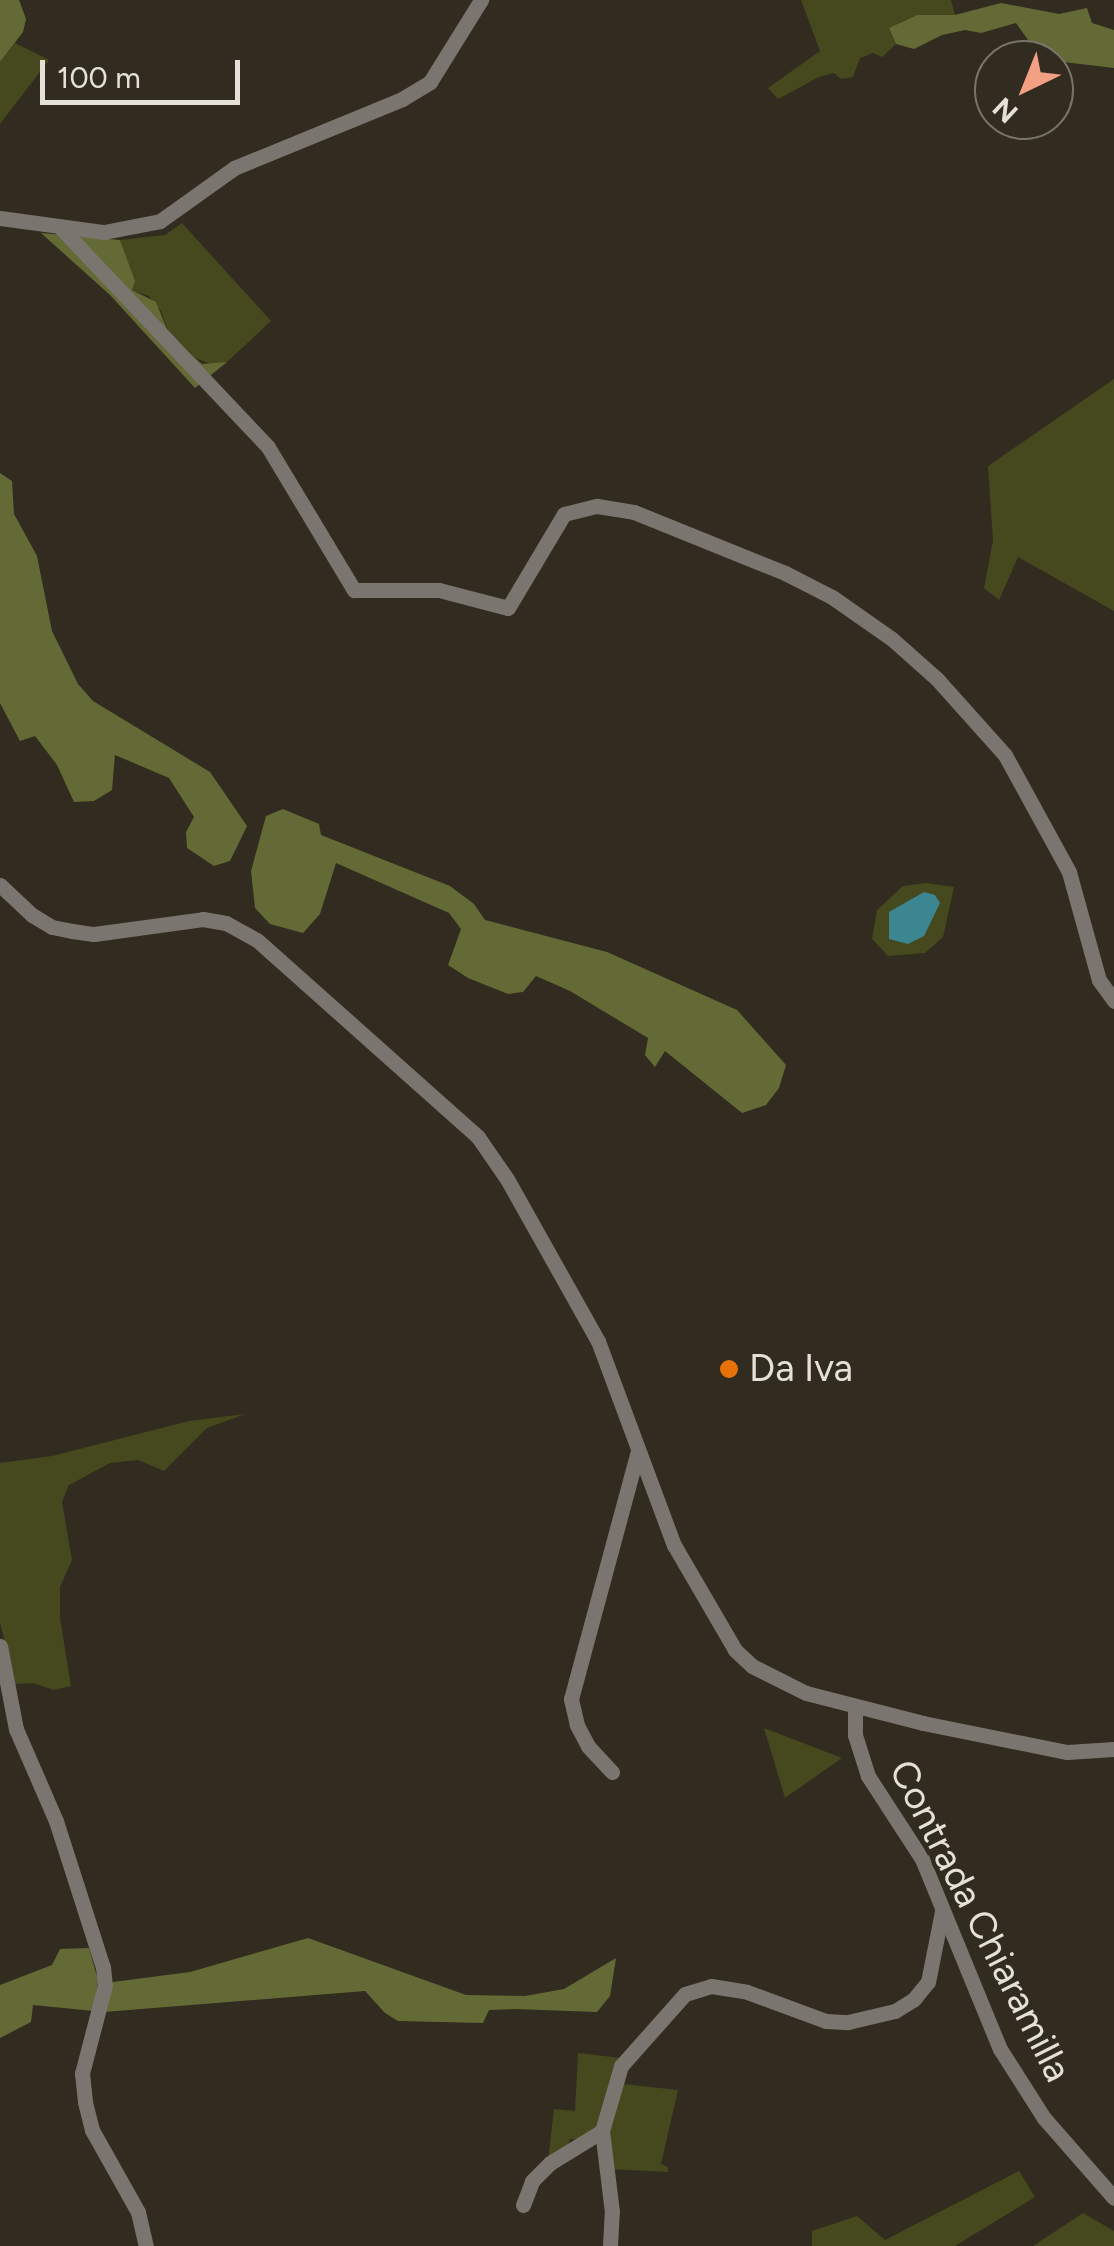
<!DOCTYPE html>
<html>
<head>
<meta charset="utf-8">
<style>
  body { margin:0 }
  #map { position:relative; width:1114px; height:2246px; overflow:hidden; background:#312c1f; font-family:Figtree,sans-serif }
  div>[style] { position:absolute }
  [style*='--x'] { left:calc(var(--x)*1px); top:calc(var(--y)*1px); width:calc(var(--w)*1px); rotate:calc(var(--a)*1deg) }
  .green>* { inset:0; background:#45491d }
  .forest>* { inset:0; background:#646a35 }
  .water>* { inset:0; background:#3c8692 }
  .minor>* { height:15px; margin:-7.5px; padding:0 7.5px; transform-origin:7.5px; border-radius:7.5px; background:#7b7570 }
  .dots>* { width:28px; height:28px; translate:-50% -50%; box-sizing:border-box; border:5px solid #312c1f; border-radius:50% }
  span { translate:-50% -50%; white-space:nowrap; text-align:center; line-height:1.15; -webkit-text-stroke:9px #312c1f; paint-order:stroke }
  .poi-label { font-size:38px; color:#e5e1d9 }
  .left { translate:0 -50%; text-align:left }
  .street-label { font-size:38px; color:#e5e1d9 }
  .north { position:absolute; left:974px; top:40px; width:100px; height:100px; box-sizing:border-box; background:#312c1f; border:2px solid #797469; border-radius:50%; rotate:223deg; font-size:28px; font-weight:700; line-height:40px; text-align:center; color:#e5e1d9 }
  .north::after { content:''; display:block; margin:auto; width:35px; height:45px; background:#f39f83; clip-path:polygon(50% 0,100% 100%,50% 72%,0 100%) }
  .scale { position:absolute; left:40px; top:60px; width:200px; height:45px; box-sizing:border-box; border:5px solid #e5e1d9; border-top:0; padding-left:12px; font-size:30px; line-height:35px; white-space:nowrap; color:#e5e1d9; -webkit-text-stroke:8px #312c1f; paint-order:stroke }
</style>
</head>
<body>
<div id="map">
  <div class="green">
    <div style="clip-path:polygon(801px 0,951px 0,955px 15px,917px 15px,899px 23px,889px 29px,896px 44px,882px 57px,873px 53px,860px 58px,853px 77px,841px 79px,834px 73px,819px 77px,778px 99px,768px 88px,820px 51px)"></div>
    <div style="clip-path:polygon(15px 43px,49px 60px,0 124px,0 62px)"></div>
    <div style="clip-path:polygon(182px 223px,271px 321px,227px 362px,216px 366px,190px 356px,170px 337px,161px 311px,149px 296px,132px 290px,134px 281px,120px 240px,165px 235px)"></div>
    <div style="clip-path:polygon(1114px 379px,1114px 611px,1018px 557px,999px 600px,984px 588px,993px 541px,988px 466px)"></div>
    <div style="clip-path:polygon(926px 883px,954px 887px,943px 937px,925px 953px,888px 956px,872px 939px,877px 910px,903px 886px)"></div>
    <div style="clip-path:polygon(245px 1414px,207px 1428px,164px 1471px,138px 1460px,110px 1463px,69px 1485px,62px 1502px,72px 1560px,60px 1587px,60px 1618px,71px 1686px,54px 1690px,33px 1683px,15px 1684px,0 1622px,0 1463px,52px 1456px,189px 1421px)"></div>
    <div style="clip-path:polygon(764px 1728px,842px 1758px,785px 1798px)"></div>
    <div style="clip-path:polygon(578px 2053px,621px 2058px,615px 2083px,678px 2090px,661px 2164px,668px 2167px,668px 2172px,610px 2169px,608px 2145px,582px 2140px,570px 2139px,567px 2150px,548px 2161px,554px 2109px,575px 2111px)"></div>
    <div style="clip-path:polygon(1019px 2171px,1035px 2197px,955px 2246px,812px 2246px,812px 2231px,857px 2216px,885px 2240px)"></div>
    <div style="clip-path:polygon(1083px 2213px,1114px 2231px,1114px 2246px,1033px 2246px)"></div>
  </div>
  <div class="forest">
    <div style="clip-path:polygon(0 0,19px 0,26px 19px,23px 32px,0 62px)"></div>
    <div style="clip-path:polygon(1001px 3px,1059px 14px,1087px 8px,1092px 23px,1114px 30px,1114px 68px,1055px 61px,1036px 51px,1016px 23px,981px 33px,965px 30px,942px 35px,914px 49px,896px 44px,889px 28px,917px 15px,955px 15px)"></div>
    <div style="clip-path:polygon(41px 233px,120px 240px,135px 281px,132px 290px,156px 302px,170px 337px,202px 364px,227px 362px,195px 388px,110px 295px)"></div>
    <div style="clip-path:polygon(0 473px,12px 481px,14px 514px,37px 556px,52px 631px,78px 684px,93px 701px,210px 772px,247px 826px,230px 861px,214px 866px,187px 848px,186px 832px,194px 817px,169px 778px,115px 755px,112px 790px,94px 801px,74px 802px,57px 765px,35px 736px,20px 741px,0 703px)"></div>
    <div style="clip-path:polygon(283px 809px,319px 824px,321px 835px,450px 886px,474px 904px,485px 920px,607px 952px,737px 1010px,786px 1065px,779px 1088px,766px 1105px,742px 1113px,665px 1051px,655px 1067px,645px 1055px,648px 1038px,570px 991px,536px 976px,523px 992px,508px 994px,468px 978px,448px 965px,461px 929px,449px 913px,336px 863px,320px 914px,303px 933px,270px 924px,255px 908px,251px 871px,266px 816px)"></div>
    <div style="clip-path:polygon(308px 1938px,466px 1995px,525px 1996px,564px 1989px,616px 1958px,610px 1996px,597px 2012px,514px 2009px,489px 2010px,483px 2023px,398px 2021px,385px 2013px,365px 1991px,104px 2012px,113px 1982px,190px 1972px)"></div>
    <div style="clip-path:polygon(89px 1948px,98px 1980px,94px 2011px,33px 2005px,31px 2022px,0 2038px,0 1985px,52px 1965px,60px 1949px)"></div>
  </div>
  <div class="water">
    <div style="clip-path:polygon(924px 892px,935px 895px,940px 903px,924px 936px,908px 944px,889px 939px,889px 912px)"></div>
  </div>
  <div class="minor">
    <div style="--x:0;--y:218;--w:105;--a:7.7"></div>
    <div style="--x:104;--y:232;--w:57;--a:-11.1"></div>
    <div style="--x:160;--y:221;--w:91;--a:-35.6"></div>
    <div style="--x:234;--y:168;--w:182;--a:-22.3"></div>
    <div style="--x:402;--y:99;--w:33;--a:-31"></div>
    <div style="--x:430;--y:82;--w:97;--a:-58.1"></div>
    <div style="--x:61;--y:228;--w:301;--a:46.6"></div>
    <div style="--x:268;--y:447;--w:167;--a:59"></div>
    <div style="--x:354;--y:590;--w:85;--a:0"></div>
    <div style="--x:439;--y:590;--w:71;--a:14.6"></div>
    <div style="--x:508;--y:608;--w:109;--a:-59.2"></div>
    <div style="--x:564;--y:514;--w:34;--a:-14"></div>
    <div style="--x:597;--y:506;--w:37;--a:9"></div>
    <div style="--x:634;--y:512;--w:163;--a:22"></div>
    <div style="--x:785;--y:573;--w:53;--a:27.1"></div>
    <div style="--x:832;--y:597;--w:73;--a:35"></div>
    <div style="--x:892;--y:639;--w:60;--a:41.6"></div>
    <div style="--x:937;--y:679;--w:102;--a:48.2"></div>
    <div style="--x:1005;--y:755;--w:133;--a:61.3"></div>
    <div style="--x:1069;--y:872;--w:112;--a:74.5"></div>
    <div style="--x:1099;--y:980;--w:26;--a:54"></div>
    <div style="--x:0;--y:885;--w:44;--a:43.2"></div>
    <div style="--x:32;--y:915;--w:23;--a:31"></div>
    <div style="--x:52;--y:927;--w:20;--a:11"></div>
    <div style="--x:72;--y:931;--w:22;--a:8"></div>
    <div style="--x:94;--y:934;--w:110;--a:-7.8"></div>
    <div style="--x:203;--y:919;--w:23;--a:10"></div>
    <div style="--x:226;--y:923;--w:35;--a:29"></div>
    <div style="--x:257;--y:940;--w:296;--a:41.7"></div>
    <div style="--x:478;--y:1137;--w:51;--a:55.4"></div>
    <div style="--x:507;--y:1179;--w:186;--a:60.7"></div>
    <div style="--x:598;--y:1341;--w:218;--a:69.6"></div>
    <div style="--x:674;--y:1545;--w:121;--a:59.8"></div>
    <div style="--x:735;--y:1650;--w:23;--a:43"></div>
    <div style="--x:752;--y:1666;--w:60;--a:26.6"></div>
    <div style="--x:806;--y:1693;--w:121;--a:14.4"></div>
    <div style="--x:923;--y:1723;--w:147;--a:11.4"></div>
    <div style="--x:1067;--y:1752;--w:47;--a:-3.7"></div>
    <div style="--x:0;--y:1646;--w:85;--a:79.1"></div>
    <div style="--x:16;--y:1729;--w:100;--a:66.5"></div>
    <div style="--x:56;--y:1821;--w:153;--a:72.2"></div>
    <div style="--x:103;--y:1967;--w:18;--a:84"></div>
    <div style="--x:105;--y:1985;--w:91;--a:104.6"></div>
    <div style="--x:82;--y:2073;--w:29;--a:84"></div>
    <div style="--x:85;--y:2102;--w:29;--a:76"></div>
    <div style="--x:92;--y:2130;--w:94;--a:60.7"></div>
    <div style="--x:138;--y:2212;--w:35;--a:77"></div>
    <div style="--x:855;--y:1707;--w:28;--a:90"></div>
    <div style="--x:855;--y:1735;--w:43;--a:72.4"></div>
    <div style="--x:868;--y:1776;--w:99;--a:57"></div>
    <div style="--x:922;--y:1859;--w:205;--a:67.7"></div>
    <div style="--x:1000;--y:2049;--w:82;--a:57.5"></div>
    <div style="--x:1044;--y:2118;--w:106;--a:48.8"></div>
    <div style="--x:612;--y:1772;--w:35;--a:-133"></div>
    <div style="--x:588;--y:1746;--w:24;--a:-118"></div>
    <div style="--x:577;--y:1725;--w:27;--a:-103"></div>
    <div style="--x:571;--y:1699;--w:257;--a:-74.9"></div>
    <div style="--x:523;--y:2205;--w:26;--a:-69"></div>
    <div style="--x:532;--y:2181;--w:25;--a:-45"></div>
    <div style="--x:550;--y:2163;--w:61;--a:-31.6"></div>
    <div style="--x:610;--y:2246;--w:34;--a:-87"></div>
    <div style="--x:612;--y:2212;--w:82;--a:-97"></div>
    <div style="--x:602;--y:2131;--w:68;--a:-73.7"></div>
    <div style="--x:621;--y:2066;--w:96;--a:-48.4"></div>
    <div style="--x:685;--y:1994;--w:27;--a:-17"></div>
    <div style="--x:711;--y:1986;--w:36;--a:9"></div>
    <div style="--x:747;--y:1992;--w:84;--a:20.2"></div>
    <div style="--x:826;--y:2021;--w:22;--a:3"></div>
    <div style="--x:848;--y:2022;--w:48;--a:-13.2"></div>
    <div style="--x:895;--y:2011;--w:22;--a:-32"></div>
    <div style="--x:914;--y:1999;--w:22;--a:-51"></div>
    <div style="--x:928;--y:1982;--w:72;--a:-78.8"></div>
  </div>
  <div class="dots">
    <div style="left:729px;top:1369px;background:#e8710a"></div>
  </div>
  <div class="poi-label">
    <span class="left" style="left:749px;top:1369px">Da Iva</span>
  </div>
  <div class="street-label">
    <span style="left:980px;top:1921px;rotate:63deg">Contrada Chiaramilla</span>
  </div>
  <div class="north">N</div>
  <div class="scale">100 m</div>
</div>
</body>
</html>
